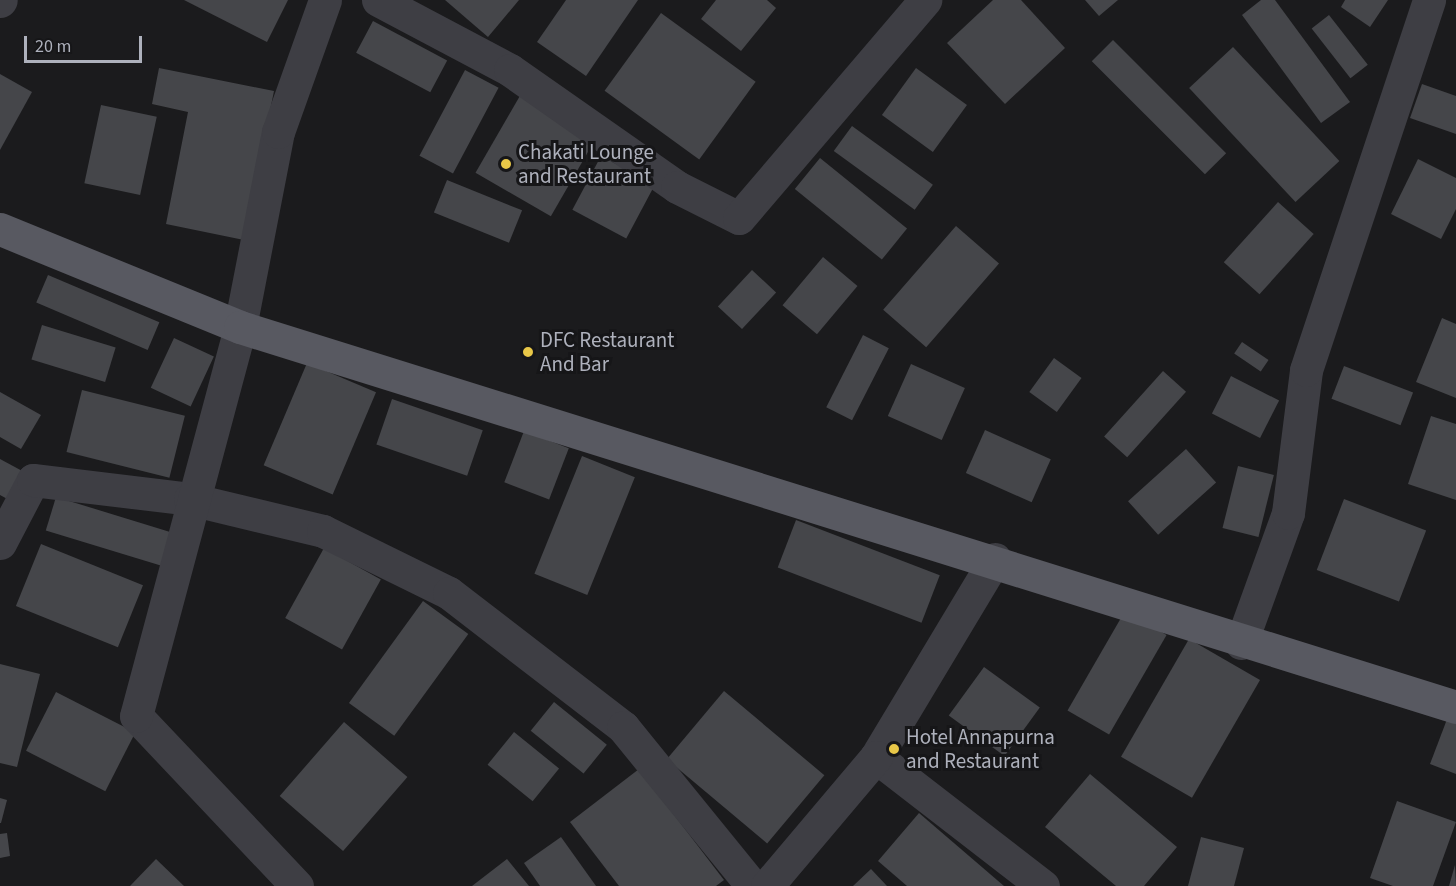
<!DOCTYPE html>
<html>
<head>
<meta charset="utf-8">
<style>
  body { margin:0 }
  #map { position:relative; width:1456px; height:886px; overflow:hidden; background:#1b1b1d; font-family:"Source Sans 3",sans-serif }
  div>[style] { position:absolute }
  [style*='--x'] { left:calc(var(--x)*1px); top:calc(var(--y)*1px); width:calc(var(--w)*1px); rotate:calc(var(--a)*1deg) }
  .building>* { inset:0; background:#45464a; transform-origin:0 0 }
  .minor>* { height:33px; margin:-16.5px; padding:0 16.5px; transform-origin:16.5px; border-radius:16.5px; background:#3e3e44 }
  .major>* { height:33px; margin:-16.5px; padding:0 16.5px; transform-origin:16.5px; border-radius:16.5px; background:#585961 }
  .dots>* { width:16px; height:16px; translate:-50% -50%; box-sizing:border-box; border:3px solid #161618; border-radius:50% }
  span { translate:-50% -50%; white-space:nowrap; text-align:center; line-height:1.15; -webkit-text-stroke:6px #161618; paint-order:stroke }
  .poi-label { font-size:21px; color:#aeb1bc }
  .left { translate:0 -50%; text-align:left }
  .scale { position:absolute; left:24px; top:36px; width:118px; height:27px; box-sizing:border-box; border:3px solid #aeb1bc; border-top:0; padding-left:8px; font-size:18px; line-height:21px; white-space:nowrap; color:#aeb1bc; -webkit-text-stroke:4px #161618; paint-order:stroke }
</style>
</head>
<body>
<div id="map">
  <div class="building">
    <div style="clip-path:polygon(184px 0,288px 0,267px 42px)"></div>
    <div style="clip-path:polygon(445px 0,519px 0,488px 37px)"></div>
    <div style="clip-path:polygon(566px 0,638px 0,586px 76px,537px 42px)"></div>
    <div style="clip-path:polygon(716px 0,767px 0,776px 8px,741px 51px,701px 19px)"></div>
    <div style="clip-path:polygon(993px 0,1021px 0,1065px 48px,1005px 104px,947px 43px)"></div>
    <div style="clip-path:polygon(1085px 0,1118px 0,1099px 16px)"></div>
    <div style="clip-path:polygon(1261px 0,1275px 0,1350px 102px,1321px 123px,1242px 15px)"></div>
    <div style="clip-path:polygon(1345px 0,1388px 0,1370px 27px,1341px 7px)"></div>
    <div style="left:661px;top:13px;width:117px;height:96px;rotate:36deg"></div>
    <div style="left:1329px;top:15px;width:63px;height:22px;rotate:52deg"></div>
    <div style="left:373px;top:21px;width:84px;height:36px;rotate:28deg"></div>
    <div style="left:1113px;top:40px;width:160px;height:30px;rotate:45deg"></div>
    <div style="left:1233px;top:47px;width:156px;height:60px;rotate:47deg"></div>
    <div style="clip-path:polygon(159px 68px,274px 91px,244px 240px,166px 224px,188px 112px,152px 104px)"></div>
    <div style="left:916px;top:68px;width:63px;height:58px;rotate:36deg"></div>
    <div style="left:465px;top:70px;width:38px;height:97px;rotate:28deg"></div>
    <div style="clip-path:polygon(0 74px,32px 92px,0 150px)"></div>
    <div style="clip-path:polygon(1422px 84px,1456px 96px,1456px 134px,1410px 118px)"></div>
    <div style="left:521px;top:94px;width:87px;height:91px;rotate:30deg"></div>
    <div style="left:101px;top:105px;width:57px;height:80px;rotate:12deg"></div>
    <div style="left:852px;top:126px;width:100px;height:31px;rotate:36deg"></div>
    <div style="left:601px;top:156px;width:61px;height:61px;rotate:28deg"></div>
    <div style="left:820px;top:158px;width:112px;height:40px;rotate:39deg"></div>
    <div style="clip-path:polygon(1418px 159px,1456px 178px,1456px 209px,1441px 239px,1391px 214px)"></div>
    <div style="left:447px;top:180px;width:81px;height:35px;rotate:22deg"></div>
    <div style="left:1278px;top:202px;width:48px;height:81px;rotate:42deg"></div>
    <div style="left:956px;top:226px;width:57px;height:111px;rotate:41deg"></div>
    <div style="left:823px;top:257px;width:45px;height:63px;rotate:40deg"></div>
    <div style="left:752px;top:270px;width:33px;height:50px;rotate:43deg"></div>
    <div style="left:48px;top:275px;width:121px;height:30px;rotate:23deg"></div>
    <div style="clip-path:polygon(1442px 318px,1456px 324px,1456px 398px,1416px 382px)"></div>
    <div style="left:42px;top:325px;width:77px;height:36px;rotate:17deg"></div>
    <div style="left:863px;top:335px;width:29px;height:81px;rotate:27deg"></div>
    <div style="left:174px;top:338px;width:44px;height:55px;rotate:25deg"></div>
    <div style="left:1242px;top:342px;width:32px;height:14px;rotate:34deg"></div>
    <div style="left:1054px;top:358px;width:34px;height:42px;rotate:36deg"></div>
    <div style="left:307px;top:363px;width:75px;height:111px;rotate:23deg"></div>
    <div style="left:911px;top:364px;width:59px;height:57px;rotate:24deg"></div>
    <div style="left:1344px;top:366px;width:74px;height:35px;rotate:21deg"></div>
    <div style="left:1163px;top:371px;width:31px;height:88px;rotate:42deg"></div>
    <div style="left:1231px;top:376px;width:54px;height:42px;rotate:27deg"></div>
    <div style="left:82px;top:390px;width:106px;height:64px;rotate:14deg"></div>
    <div style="clip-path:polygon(0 392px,41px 415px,21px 449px,0 437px)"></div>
    <div style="left:392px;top:399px;width:96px;height:48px;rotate:19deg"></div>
    <div style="clip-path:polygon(1431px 416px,1456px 424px,1456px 500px,1408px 484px)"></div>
    <div style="left:985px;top:430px;width:72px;height:47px;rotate:24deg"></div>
    <div style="left:524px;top:431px;width:48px;height:55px;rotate:21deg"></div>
    <div style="left:1186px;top:449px;width:45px;height:78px;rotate:48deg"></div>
    <div style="left:582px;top:456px;width:57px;height:127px;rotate:22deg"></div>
    <div style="clip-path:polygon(0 459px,26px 473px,11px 501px,0 495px)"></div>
    <div style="left:1238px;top:466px;width:37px;height:64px;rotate:14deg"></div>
    <div style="left:56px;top:497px;width:121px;height:35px;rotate:17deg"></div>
    <div style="left:1344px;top:499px;width:88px;height:76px;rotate:21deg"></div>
    <div style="left:796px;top:520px;width:154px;height:51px;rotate:21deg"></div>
    <div style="left:41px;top:544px;width:110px;height:67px;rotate:22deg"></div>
    <div style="left:324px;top:548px;width:65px;height:80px;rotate:29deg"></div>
    <div style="left:423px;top:601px;width:56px;height:126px;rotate:36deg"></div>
    <div style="left:1125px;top:611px;width:48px;height:115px;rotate:30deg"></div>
    <div style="left:1189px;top:639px;width:82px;height:136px;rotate:30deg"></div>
    <div style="clip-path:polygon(0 664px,40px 674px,17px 767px,0 763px)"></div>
    <div style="left:984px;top:667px;width:69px;height:60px;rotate:36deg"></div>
    <div style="left:724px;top:691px;width:131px;height:89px;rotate:40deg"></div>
    <div style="left:56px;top:692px;width:89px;height:66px;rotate:27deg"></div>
    <div style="left:554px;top:702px;width:68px;height:37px;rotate:39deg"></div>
    <div style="clip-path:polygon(1449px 714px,1456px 717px,1456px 774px,1430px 764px)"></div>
    <div style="left:344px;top:722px;width:84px;height:98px;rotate:41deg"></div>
    <div style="left:514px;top:732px;width:58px;height:42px;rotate:39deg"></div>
    <div style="clip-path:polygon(639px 769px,724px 880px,716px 886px,619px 886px,570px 822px)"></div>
    <div style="clip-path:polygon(1090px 774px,1177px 847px,1144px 886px,1116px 886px,1045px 827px)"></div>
    <div style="clip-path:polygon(0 798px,7px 800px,1px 823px,0 823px)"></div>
    <div style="clip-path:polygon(1397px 801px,1456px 822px,1433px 886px,1393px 886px,1370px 878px)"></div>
    <div style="clip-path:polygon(919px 813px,1004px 886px,907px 886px,878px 861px)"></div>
    <div style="clip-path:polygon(7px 833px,10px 856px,0 858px,0 834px)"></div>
    <div style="clip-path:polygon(561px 837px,596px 886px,540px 886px,524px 863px)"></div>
    <div style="clip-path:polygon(1201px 837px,1244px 848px,1234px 886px,1188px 886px)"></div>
    <div style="clip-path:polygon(156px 859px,184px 886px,130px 886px)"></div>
    <div style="clip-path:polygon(507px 859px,529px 886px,472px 886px)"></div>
    <div style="clip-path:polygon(1455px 865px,1456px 886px,1449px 886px)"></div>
    <div style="clip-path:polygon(871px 869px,887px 886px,853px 886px)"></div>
  </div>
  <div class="minor">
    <div style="--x:378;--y:0;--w:149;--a:27.9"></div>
    <div style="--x:510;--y:70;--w:204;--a:35"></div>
    <div style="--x:677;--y:187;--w:69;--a:26.6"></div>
    <div style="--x:739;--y:218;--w:287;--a:-49.5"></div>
    <div style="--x:0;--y:1;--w:1;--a:-45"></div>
    <div style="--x:0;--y:543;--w:71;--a:-62.4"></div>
    <div style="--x:33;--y:480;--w:158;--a:6.9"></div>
    <div style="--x:190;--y:499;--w:137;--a:13.5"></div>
    <div style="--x:323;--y:531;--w:140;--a:26.2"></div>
    <div style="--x:449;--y:593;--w:220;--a:37.6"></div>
    <div style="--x:623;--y:727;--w:205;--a:50.9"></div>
    <div style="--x:995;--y:559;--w:231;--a:121"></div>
    <div style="--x:876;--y:757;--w:211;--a:37.7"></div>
    <div style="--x:1241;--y:643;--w:138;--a:-70.1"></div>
    <div style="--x:1288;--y:513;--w:144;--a:-82.8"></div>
    <div style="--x:1306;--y:370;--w:390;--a:-71.6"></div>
    <div style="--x:297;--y:886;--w:234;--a:-133.4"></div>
    <div style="--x:136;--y:716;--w:403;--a:-75"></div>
    <div style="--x:240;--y:327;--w:199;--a:-79"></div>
    <div style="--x:278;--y:132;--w:140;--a:-70.4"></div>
    <div style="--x:767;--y:886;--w:169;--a:-49.8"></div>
  </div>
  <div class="major">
    <div style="--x:0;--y:229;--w:259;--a:22.2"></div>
    <div style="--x:240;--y:327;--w:1274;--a:17.35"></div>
  </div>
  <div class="dots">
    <div style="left:506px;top:164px;background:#e8c748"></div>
    <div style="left:528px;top:352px;background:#e8c748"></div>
    <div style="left:894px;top:749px;background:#e8c748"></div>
  </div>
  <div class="poi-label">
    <span class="left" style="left:518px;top:164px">Chakati Lounge<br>and Restaurant</span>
    <span class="left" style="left:540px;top:352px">DFC Restaurant<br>And Bar</span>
    <span class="left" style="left:906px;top:749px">Hotel Annapurna<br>and Restaurant</span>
  </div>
  <div class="scale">20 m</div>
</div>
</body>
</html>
